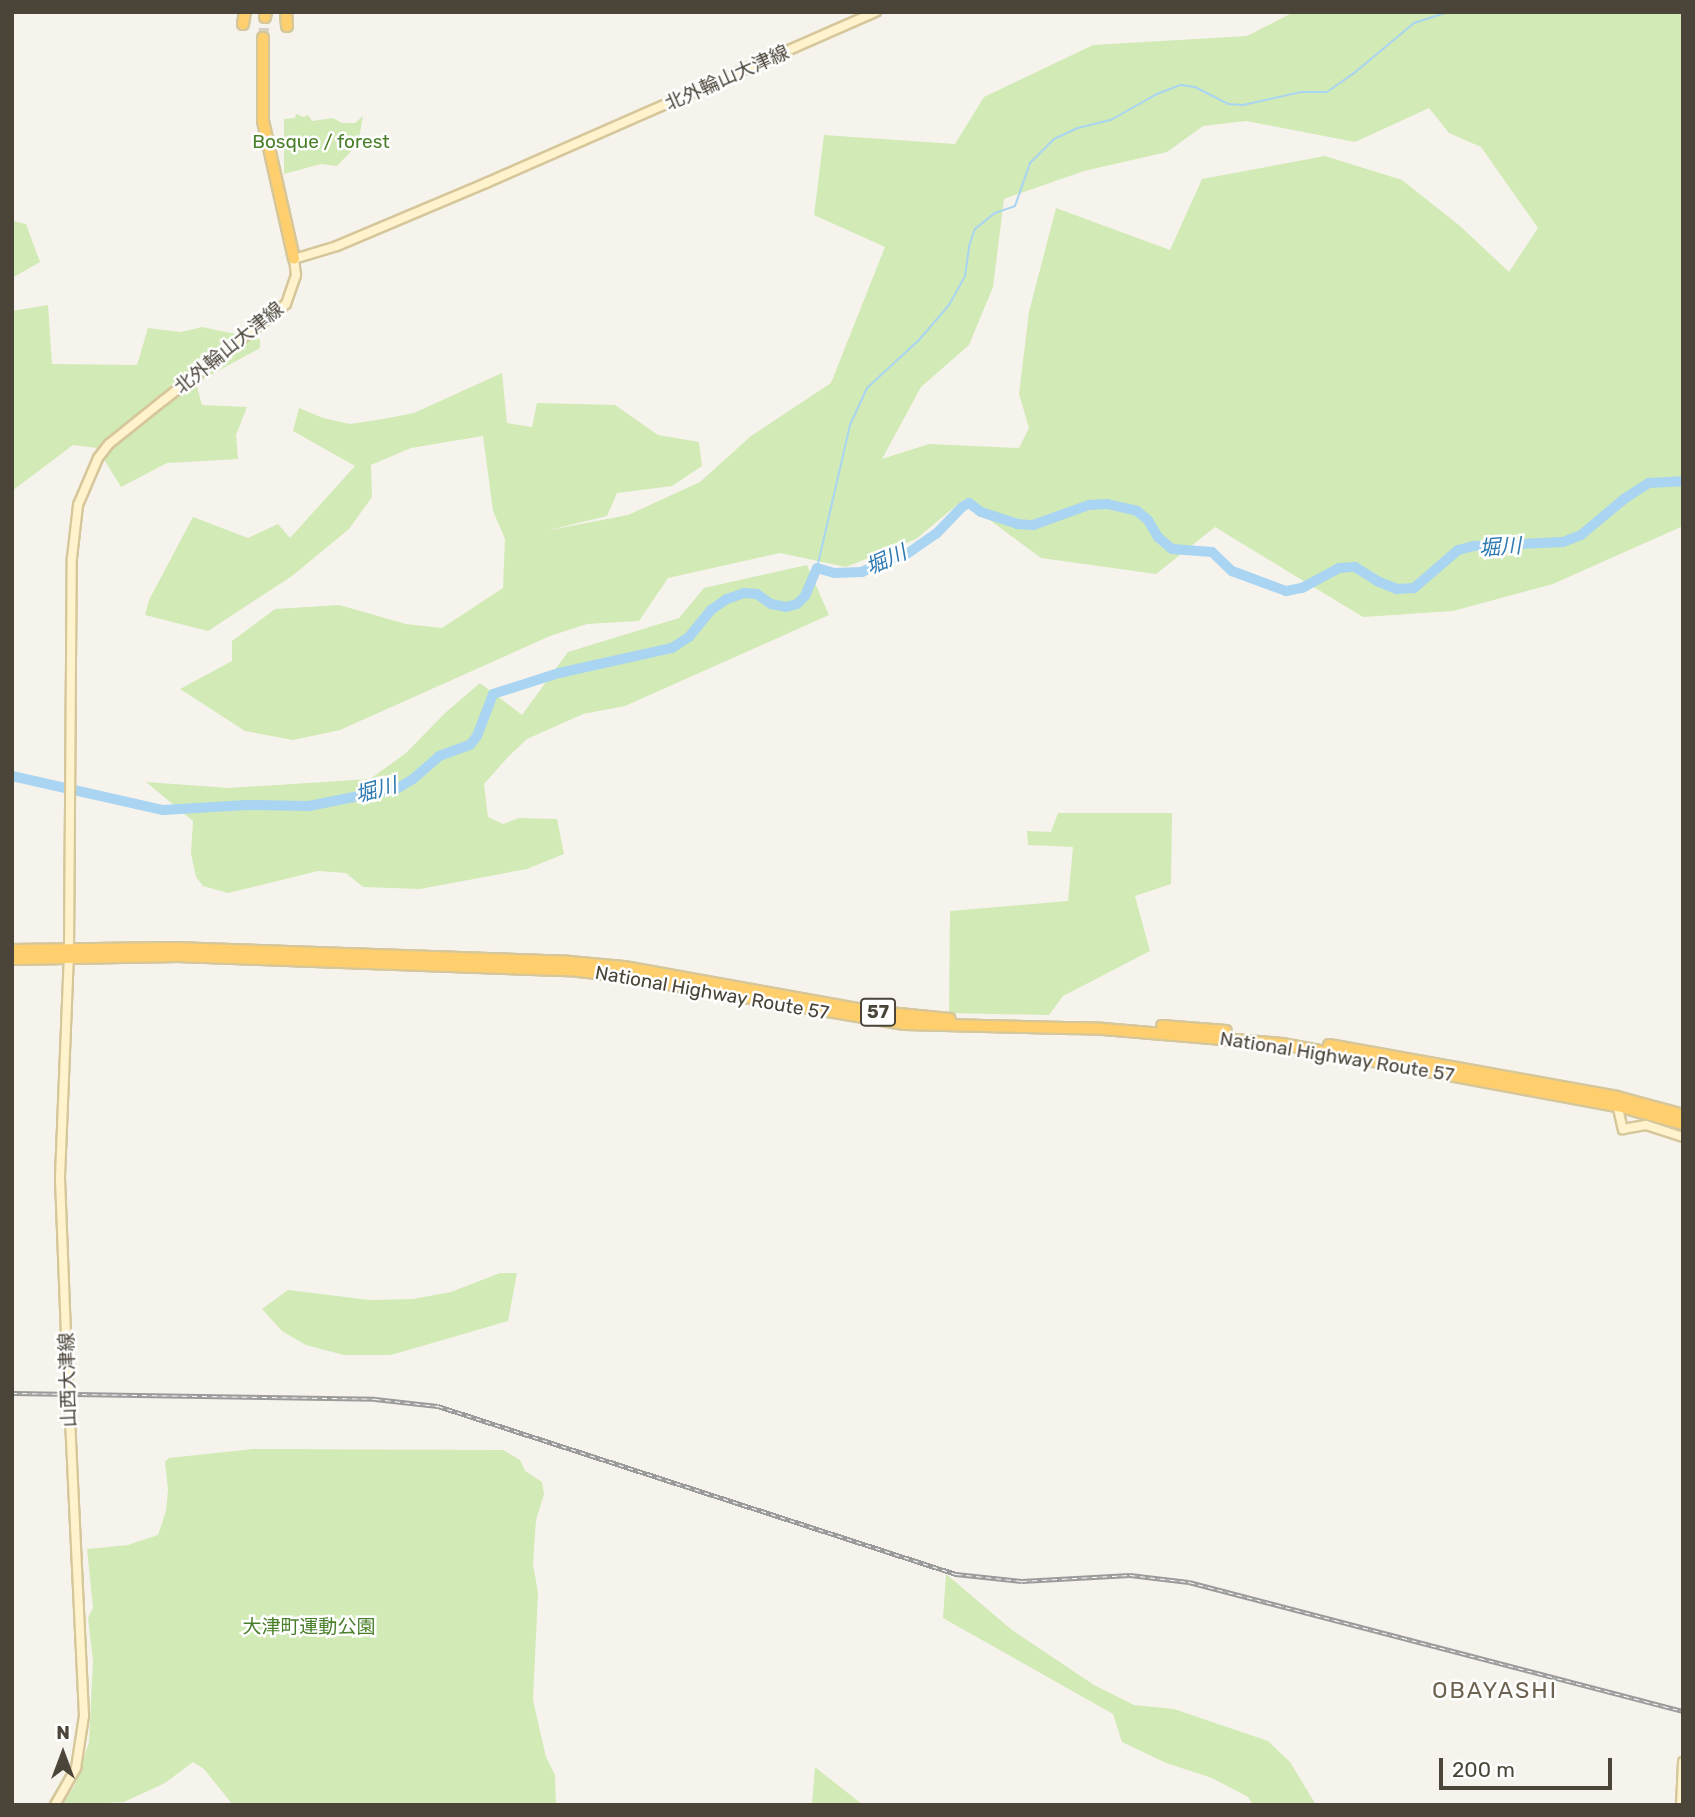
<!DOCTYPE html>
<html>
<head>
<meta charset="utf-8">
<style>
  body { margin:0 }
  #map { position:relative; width:1695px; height:1817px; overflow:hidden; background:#f6f3ec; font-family:Rubik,"Noto Sans JP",sans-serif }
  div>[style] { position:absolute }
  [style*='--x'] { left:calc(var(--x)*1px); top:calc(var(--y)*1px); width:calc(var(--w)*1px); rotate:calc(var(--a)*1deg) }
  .green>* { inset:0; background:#d2eab5 }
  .stream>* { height:2px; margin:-1px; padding:0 1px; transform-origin:1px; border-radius:1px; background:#a9d4f2 }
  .river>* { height:10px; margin:-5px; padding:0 5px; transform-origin:5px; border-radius:5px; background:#a9d4f2 }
  .highway-tunnel>* { height:10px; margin-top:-5px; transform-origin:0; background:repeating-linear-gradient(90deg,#d4d0c8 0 10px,transparent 0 15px) }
  .roads { filter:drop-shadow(2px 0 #d6c79b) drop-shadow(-2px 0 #d6c79b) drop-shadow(0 2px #d6c79b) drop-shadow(0 -2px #d6c79b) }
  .secondary>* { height:8px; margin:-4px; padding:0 4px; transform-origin:4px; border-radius:4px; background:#fff3cd }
  .highway>* { height:10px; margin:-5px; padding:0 5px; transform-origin:5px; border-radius:5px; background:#ffcf6e }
  .rail>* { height:4.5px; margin-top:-2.25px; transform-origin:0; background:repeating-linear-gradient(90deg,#fff 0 5px,#9a9a9a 0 10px); box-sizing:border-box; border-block:2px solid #9a9a9a }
  .bridges { filter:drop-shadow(2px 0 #d6c79b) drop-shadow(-2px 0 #d6c79b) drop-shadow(0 2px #d6c79b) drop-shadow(0 -2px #d6c79b) }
  .secondary-bridge>* { height:8px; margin:-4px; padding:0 4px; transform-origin:4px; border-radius:4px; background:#fff3cd }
  span { translate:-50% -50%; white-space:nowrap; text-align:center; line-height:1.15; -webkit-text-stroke:5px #fff; paint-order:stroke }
  .shield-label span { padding:2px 5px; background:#fff; border:2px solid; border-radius:5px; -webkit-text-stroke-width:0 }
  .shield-label { font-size:18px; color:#4b4439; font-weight:700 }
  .street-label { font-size:19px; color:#4b4439 }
  .park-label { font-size:19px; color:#4a7f2a }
  .water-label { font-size:21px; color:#2e7ab2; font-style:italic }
  .quarter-label { font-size:23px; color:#6e6250; letter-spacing:2px }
  .frame { position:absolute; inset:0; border:14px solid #4b4439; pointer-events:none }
  .north { position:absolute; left:28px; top:1719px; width:70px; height:70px; -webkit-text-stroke:5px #fff; paint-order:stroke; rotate:0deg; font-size:19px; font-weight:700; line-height:28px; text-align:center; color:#4b4439 }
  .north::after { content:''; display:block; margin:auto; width:24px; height:32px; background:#4b4439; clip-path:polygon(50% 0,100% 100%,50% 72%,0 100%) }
  .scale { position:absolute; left:1439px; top:1758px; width:173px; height:32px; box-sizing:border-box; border:4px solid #4b4439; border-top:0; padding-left:9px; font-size:21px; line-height:24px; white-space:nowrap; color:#4b4439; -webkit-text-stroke:5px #fff; paint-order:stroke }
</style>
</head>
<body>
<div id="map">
  <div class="green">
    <div style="clip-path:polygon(evenodd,1294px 12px,1683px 12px,1683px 526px,1553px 584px,1453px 611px,1363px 617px,1215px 527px,1156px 574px,1041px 558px,963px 500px,916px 539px,846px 567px,780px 553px,668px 578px,639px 621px,587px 624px,550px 636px,340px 730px,293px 740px,245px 731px,180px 689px,232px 661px,232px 641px,275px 609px,339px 605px,406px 624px,442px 628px,503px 588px,505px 539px,493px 511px,483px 436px,411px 448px,371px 465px,372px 497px,349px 529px,292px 576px,208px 631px,145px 615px,149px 600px,193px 517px,248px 538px,278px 524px,290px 538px,355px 466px,293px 431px,299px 408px,323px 418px,350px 424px,383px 419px,414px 413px,502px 373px,507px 423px,532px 427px,537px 403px,615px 405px,658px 435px,699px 442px,702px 466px,672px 486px,617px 493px,607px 516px,545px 531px,628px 515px,700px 482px,751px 436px,831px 383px,885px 247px,814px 215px,824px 135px,955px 144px,984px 97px,1093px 45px,1247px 36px,1294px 12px,1429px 108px,1449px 133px,1481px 147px,1538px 228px,1509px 272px,1460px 226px,1402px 180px,1325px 156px,1202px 179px,1170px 250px,1056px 208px,1029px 312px,1019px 394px,1029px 428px,1019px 448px,929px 444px,882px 459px,921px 387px,969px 345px,993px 287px,1004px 199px,1084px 171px,1167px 152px,1203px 126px,1246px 121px,1355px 142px,1429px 108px)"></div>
    <div style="clip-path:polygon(296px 114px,304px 117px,308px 115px,312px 121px,333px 118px,342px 123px,355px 123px,363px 116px,358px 144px,337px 166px,321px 164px,284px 174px,284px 119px,295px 118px)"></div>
    <div style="clip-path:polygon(12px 221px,26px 224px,40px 262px,12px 278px)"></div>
    <div style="clip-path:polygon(48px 305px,52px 364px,137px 365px,148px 328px,181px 332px,202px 327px,260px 339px,260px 348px,196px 383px,202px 405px,247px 407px,236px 435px,238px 459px,167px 463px,121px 487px,97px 448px,73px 445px,12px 491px,12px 311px)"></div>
    <div style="clip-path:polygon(807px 565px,829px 615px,625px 706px,583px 714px,527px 739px,508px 757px,484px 784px,488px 817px,503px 824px,519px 818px,557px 819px,564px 854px,527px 869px,420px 889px,363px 887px,346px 873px,318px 871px,228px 893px,203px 886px,196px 877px,191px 854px,193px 821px,146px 782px,229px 788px,370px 779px,406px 753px,445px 713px,480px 683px,522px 715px,568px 652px,679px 618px,704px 588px)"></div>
    <div style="clip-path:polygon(1058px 813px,1172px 813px,1171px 884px,1135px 896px,1150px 951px,1063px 996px,1049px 1015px,949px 1013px,950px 911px,1068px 901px,1073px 847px,1028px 845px,1027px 831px,1051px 832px)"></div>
    <div style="clip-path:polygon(500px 1273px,517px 1273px,508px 1321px,391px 1355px,344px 1355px,306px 1345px,282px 1331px,262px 1309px,288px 1290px,370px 1300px,413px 1299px,451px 1292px)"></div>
    <div style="clip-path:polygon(253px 1449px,503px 1450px,520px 1460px,525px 1471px,542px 1482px,544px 1494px,536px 1520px,533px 1564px,538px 1593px,533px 1700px,546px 1757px,555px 1775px,556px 1805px,233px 1805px,204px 1769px,193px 1762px,165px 1783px,124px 1802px,62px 1805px,75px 1785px,89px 1742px,93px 1661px,88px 1618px,93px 1608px,87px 1549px,128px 1545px,158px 1535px,166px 1511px,168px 1490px,165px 1462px,169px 1458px)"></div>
    <div style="clip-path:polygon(946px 1574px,1012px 1630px,1094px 1685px,1134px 1705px,1174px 1709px,1268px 1741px,1290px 1762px,1316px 1805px,1253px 1805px,1248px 1797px,1212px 1778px,1166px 1763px,1122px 1742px,1113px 1714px,943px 1618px)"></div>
    <div style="clip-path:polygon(815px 1767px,863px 1805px,812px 1805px)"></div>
  </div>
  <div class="stream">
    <div style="--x:817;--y:568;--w:147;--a:-77"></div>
    <div style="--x:850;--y:425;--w:41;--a:-65.3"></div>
    <div style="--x:867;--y:388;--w:71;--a:-42.7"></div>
    <div style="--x:919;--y:340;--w:46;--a:-49.4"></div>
    <div style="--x:949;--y:305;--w:33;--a:-61"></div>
    <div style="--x:965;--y:276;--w:30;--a:-82"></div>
    <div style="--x:969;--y:246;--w:18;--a:-71"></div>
    <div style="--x:975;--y:229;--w:26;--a:-39"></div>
    <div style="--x:995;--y:213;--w:21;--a:-19"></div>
    <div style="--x:1015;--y:206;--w:46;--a:-70.8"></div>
    <div style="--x:1030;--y:163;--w:34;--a:-45"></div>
    <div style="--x:1054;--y:139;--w:26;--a:-25"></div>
    <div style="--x:1078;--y:128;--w:34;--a:-14"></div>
    <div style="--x:1111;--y:120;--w:53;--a:-29.5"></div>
    <div style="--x:1157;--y:94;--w:26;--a:-21"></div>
    <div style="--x:1181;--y:85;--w:14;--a:8"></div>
    <div style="--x:1195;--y:87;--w:37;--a:27"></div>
    <div style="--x:1228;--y:104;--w:15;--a:4"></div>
    <div style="--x:1243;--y:105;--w:59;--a:-12.6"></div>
    <div style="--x:1301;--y:92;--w:26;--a:0"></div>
    <div style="--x:1327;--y:92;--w:32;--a:-35"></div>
    <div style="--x:1353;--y:74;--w:80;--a:-39.9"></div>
    <div style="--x:1414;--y:23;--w:35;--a:-18"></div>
  </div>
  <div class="river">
    <div style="--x:12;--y:776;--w:155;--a:12.7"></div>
    <div style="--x:163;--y:810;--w:84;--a:-3.4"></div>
    <div style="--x:247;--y:805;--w:62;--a:0.9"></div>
    <div style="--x:309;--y:806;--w:91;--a:-11.4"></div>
    <div style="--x:398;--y:788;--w:17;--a:-31"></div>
    <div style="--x:413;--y:779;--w:35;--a:-41"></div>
    <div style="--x:439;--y:756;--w:33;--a:-20"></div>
    <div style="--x:470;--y:745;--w:11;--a:-52"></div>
    <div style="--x:477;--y:736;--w:45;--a:-69.1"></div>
    <div style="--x:493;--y:694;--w:69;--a:-17.7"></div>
    <div style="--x:559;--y:673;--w:116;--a:-12.5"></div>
    <div style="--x:672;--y:648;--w:20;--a:-33"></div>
    <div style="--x:689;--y:637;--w:35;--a:-51"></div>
    <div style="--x:711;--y:610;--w:19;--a:-35"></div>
    <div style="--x:727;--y:599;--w:18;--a:-19"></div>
    <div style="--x:744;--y:593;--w:13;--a:4"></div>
    <div style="--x:757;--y:594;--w:17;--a:36"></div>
    <div style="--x:771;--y:604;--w:15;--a:11"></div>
    <div style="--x:786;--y:607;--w:11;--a:-15"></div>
    <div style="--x:797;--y:604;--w:11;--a:-45"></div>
    <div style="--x:805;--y:596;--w:30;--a:-67"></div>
    <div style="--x:817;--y:568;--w:18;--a:16"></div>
    <div style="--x:834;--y:573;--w:28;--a:-2"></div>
    <div style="--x:862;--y:572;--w:29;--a:-27"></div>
    <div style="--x:888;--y:559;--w:16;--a:-11"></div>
    <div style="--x:904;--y:556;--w:39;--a:-35"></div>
    <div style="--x:936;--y:534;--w:37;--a:-46"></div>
    <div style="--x:962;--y:507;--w:8;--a:-30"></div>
    <div style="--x:969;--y:503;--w:15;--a:37"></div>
    <div style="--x:981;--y:512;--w:38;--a:18"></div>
    <div style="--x:1017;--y:524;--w:16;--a:4"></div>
    <div style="--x:1033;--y:525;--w:59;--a:-19.7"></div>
    <div style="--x:1089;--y:505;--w:18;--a:-3"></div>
    <div style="--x:1107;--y:504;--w:31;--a:13"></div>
    <div style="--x:1137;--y:511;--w:14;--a:39"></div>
    <div style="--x:1148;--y:520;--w:20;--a:60"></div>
    <div style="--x:1158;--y:537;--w:18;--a:41"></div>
    <div style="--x:1172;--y:549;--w:40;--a:4.3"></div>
    <div style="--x:1212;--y:552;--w:28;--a:44"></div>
    <div style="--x:1232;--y:571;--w:58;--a:20.3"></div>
    <div style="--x:1286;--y:591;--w:16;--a:-11"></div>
    <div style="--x:1302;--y:588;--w:42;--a:-28.4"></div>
    <div style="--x:1339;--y:568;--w:16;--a:-4"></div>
    <div style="--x:1355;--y:567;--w:26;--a:32"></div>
    <div style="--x:1377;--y:581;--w:22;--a:22"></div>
    <div style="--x:1397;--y:589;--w:17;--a:-3"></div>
    <div style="--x:1414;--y:588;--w:58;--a:-40.8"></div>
    <div style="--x:1458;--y:550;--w:16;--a:-14"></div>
    <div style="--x:1474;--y:546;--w:89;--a:-2.6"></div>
    <div style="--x:1563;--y:542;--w:19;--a:-21"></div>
    <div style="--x:1581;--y:535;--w:56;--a:-39.9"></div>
    <div style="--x:1624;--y:499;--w:30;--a:-33"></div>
    <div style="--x:1649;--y:483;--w:34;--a:-3"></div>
  </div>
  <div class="highway-tunnel">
    <div style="--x:263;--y:38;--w:21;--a:-85"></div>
  </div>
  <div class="roads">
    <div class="secondary">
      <div style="--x:1617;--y:1104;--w:26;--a:77"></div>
      <div style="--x:1623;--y:1129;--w:23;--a:-10"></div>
      <div style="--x:1646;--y:1125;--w:39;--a:18"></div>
      <div style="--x:68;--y:1387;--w:210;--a:-92.2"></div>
      <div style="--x:60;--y:1177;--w:228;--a:-87.7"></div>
      <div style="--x:69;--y:949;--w:391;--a:-89.6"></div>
      <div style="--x:72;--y:558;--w:53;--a:-83.5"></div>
      <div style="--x:78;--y:505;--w:51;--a:-66.9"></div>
      <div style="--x:98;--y:458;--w:18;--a:-52"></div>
      <div style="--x:109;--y:444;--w:70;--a:-38.7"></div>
      <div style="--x:164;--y:400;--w:155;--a:-38.2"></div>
      <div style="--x:286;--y:304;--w:31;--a:-71"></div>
      <div style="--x:296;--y:275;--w:16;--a:-97"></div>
      <div style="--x:294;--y:259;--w:45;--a:-16.8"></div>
      <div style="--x:337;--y:246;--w:162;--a:-22.9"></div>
      <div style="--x:486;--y:183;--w:426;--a:-23.7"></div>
      <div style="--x:55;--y:1805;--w:43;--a:-60.4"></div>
      <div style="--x:76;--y:1768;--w:53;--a:-81.3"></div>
      <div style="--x:84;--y:1716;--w:314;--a:-92.7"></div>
      <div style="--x:1681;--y:1805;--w:43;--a:-87.3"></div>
    </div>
    <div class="highway">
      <div style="--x:286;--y:12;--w:14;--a:86"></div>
      <div style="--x:265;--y:17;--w:5;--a:-79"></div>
      <div style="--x:243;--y:24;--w:12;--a:-81"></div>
      <div style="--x:263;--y:38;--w:83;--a:90"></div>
      <div style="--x:263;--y:121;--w:141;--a:77.3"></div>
      <div style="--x:12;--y:950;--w:162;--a:-0.7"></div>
      <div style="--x:174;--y:948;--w:395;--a:2"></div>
      <div style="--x:569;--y:962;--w:55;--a:5.2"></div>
      <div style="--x:624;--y:967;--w:248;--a:10.2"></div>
      <div style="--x:868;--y:1011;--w:82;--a:5.6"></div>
      <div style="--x:12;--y:959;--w:166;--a:-1"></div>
      <div style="--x:178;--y:956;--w:391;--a:2.1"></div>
      <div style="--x:569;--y:970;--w:46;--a:6.2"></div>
      <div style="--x:615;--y:975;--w:294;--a:9.6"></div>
      <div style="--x:905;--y:1024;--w:198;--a:1.4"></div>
      <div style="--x:1103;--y:1029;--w:180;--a:4.8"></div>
      <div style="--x:1282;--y:1044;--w:342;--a:10.5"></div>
      <div style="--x:1618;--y:1106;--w:67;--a:15.5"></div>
      <div style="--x:1162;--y:1026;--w:64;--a:4.5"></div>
      <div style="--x:1329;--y:1045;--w:293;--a:10.2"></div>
      <div style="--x:1617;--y:1097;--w:68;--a:15.3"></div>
    </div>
  </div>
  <div class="rail">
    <div style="--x:12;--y:1393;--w:363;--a:0.9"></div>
    <div style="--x:375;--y:1399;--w:63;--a:6.3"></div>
    <div style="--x:438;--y:1406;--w:545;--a:17.97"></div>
    <div style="--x:956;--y:1574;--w:66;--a:6.1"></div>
    <div style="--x:1022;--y:1581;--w:108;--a:-3.2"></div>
    <div style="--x:1130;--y:1575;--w:59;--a:6.8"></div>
    <div style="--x:1189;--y:1582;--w:511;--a:14.64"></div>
  </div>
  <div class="bridges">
    <div class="secondary-bridge">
      <div style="--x:68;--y:1387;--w:15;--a:86"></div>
    </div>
  </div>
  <div class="shield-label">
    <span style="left:878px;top:1012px">57</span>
  </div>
  <div class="street-label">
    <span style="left:727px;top:78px;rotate:-24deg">北外輪山大津線</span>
    <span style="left:229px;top:348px;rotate:-39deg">北外輪山大津線</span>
    <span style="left:712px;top:993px;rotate:10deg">National Highway Route 57</span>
    <span style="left:1337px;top:1057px;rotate:9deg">National Highway Route 57</span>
    <span style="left:68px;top:1380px;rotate:-92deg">山西大津線</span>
  </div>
  <div class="park-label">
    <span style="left:321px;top:142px">Bosque / forest</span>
    <span style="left:309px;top:1627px">大津町運動公園</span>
  </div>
  <div class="water-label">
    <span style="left:1500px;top:547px;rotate:-4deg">堀川</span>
    <span style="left:886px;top:560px;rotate:-24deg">堀川</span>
    <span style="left:376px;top:790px;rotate:-15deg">堀川</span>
  </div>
  <div class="quarter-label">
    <span style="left:1495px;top:1690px">OBAYASHI</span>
  </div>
  <div class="frame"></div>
  <div class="north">N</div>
  <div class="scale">200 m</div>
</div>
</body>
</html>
